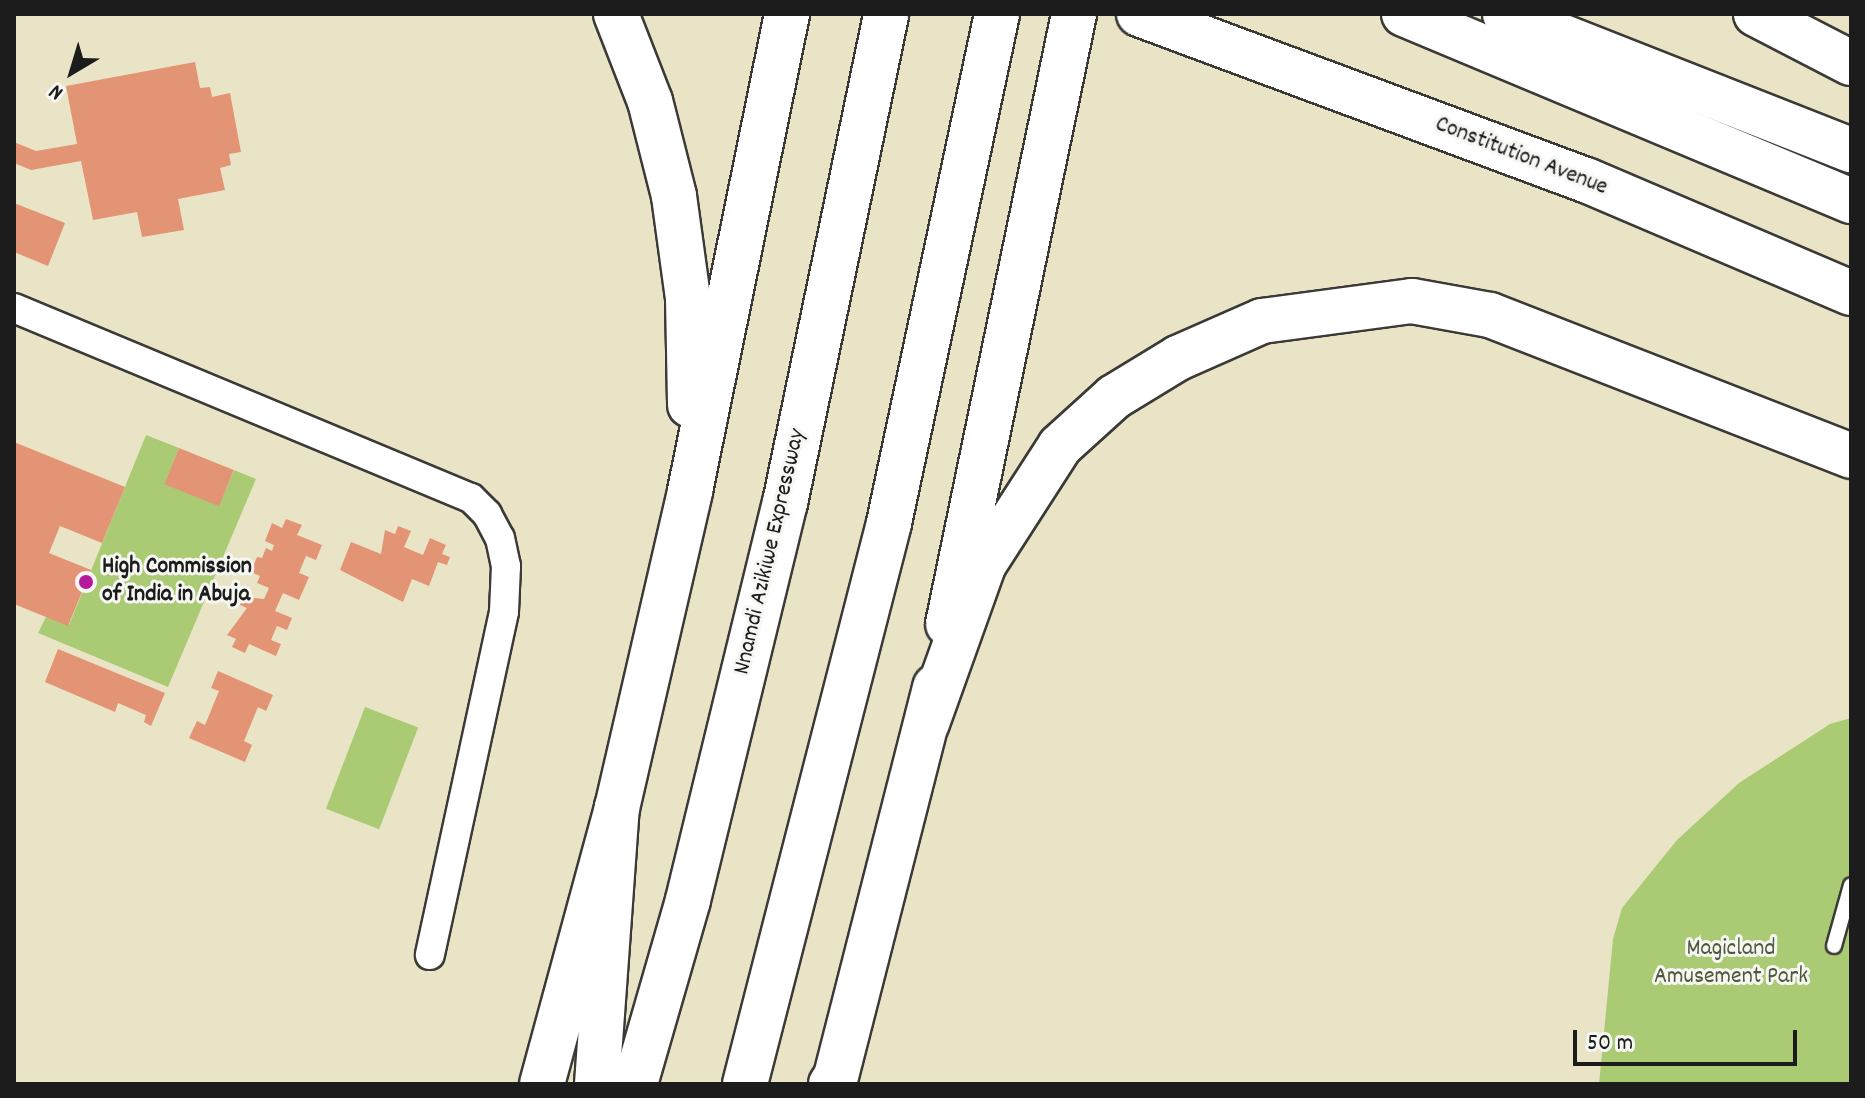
<!DOCTYPE html>
<html>
<head>
<meta charset="utf-8">
<style>
  body { margin:0 }
  #map { position:relative; width:1865px; height:1098px; overflow:hidden; background:#eae4c7; font-family:Dekko,sans-serif }
  div>[style] { position:absolute }
  [style*='--x'] { left:calc(var(--x)*1px); top:calc(var(--y)*1px); width:calc(var(--w)*1px); rotate:calc(var(--a)*1deg) }
  .green>* { inset:0; background:#aacb74; transform-origin:0 0 }
  .building>* { inset:0; background:#e39474; transform-origin:0 0 }
  .roads { filter:drop-shadow(2px 0 #3b3a36) drop-shadow(-2px 0 #3b3a36) drop-shadow(0 2px #3b3a36) drop-shadow(0 -2px #3b3a36) }
  .service>* { height:14px; margin:-7px; padding:0 7px; transform-origin:7px; border-radius:7px; background:#fff }
  .minor>* { height:28px; margin:-14px; padding:0 14px; transform-origin:14px; border-radius:14px; background:#fff }
  .trunk>* { height:44px; margin:-22px; padding:0 22px; transform-origin:22px; border-radius:22px; background:#fff }
  .motorway>* { height:44px; margin:-22px; padding:0 22px; transform-origin:22px; border-radius:22px; background:#fff }
  .dots>* { width:22px; height:22px; translate:-50% -50%; box-sizing:border-box; border:4px solid #f6f6f2; border-radius:50% }
  span { translate:-50% -50%; white-space:nowrap; text-align:center; line-height:1.15; -webkit-text-stroke:6px #f6f6f2; paint-order:stroke }
  .street-label { font-size:24px; color:#1c1c1c }
  .poi-label { font-size:24px; color:#1c1c1c; font-weight:700 }
  .left { translate:0 -50%; text-align:left }
  .park-label { font-size:24px; color:#4e593b }
  .frame { position:absolute; inset:0; border:16px solid #1c1c1c; pointer-events:none }
  .north { position:absolute; left:32px; top:32px; width:80px; height:80px; -webkit-text-stroke:6px #f6f6f2; paint-order:stroke; rotate:218deg; font-size:22px; font-weight:700; line-height:32px; text-align:center; color:#1c1c1c }
  .north::after { content:''; display:block; margin:auto; width:28px; height:36px; background:#1c1c1c; clip-path:polygon(50% 0,100% 100%,50% 72%,0 100%) }
  .scale { position:absolute; left:1573px; top:1030px; width:224px; height:36px; box-sizing:border-box; border:4px solid #1c1c1c; border-top:0; padding-left:10px; font-size:24px; line-height:28px; white-space:nowrap; color:#1c1c1c; -webkit-text-stroke:6px #f6f6f2; paint-order:stroke }
</style>
</head>
<body>
<div id="map">
  <div class="green">
    <div style="clip-path:polygon(146px 435px,179px 448px,165px 484px,219px 505px,234px 470px,256px 479px,168px 687px,38px 633px,46px 617px,69px 625px)"></div>
    <div style="left:365px;top:707px;width:57px;height:109px;rotate:21deg"></div>
    <div style="clip-path:polygon(1851px 718px,1851px 1084px,1599px 1084px,1613px 939px,1622px 908px,1677px 840px,1739px 783px,1830px 724px)"></div>
  </div>
  <div class="building">
    <div style="clip-path:polygon(195px 62px,200px 88px,210px 87px,212px 97px,230px 93px,241px 152px,229px 154px,231px 165px,220px 168px,225px 190px,178px 199px,184px 230px,142px 237px,137px 212px,93px 220px,81px 161px,31px 170px,14px 163px,14px 142px,36px 151px,77px 144px,66px 86px)"></div>
    <div style="clip-path:polygon(14px 203px,65px 223px,48px 266px,14px 252px)"></div>
    <div style="clip-path:polygon(14px 442px,125px 487px,102px 543px,60px 526px,49px 553px,91px 570px,68px 626px,14px 604px)"></div>
    <div style="left:179px;top:448px;width:59px;height:39px;rotate:22deg"></div>
    <div style="clip-path:polygon(286px 519px,302px 525px,297px 535px,322px 545px,316px 560px,306px 556px,299px 573px,309px 577px,299px 600px,283px 593px,275px 611px,292px 618px,287px 630px,277px 626px,271px 640px,281px 644px,276px 656px,249px 644px,245px 653px,232px 647px,236px 639px,227px 635px,247px 608px,240px 605px,243px 597px,264px 599px,269px 588px,257px 583px,260px 576px,251px 572px,257px 557px,262px 558px,266px 548px,272px 551px,274px 545px,265px 541px,272px 523px,282px 528px)"></div>
    <div style="clip-path:polygon(398px 526px,411px 531px,404px 547px,423px 555px,430px 538px,446px 545px,442px 554px,450px 557px,447px 565px,438px 562px,429px 586px,412px 579px,403px 602px,340px 570px,351px 542px,381px 554px,385px 530px,395px 534px)"></div>
    <div style="clip-path:polygon(58px 649px,165px 693px,151px 726px,144px 722px,146px 715px,118px 703px,115px 712px,45px 682px)"></div>
    <div style="clip-path:polygon(218px 671px,273px 695px,266px 711px,258px 707px,244px 741px,252px 745px,245px 762px,189px 738px,197px 721px,205px 725px,219px 691px,211px 688px)"></div>
  </div>
  <div class="roads">
    <div class="service">
      <div style="--x:1834;--y:946;--w:63;--a:-74.4"></div>
    </div>
    <div class="minor">
      <div style="--x:14;--y:308;--w:495;--a:22.6"></div>
      <div style="--x:471;--y:498;--w:23;--a:45"></div>
      <div style="--x:487;--y:514;--w:27;--a:62"></div>
      <div style="--x:500;--y:538;--w:29;--a:78"></div>
      <div style="--x:506;--y:566;--w:46;--a:92.5"></div>
      <div style="--x:504;--y:612;--w:351;--a:102.2"></div>
    </div>
    <div class="trunk">
      <div style="--x:616;--y:14;--w:93;--a:68.7"></div>
      <div style="--x:650;--y:101;--w:98;--a:75.8"></div>
      <div style="--x:674;--y:196;--w:103;--a:82.2"></div>
      <div style="--x:688;--y:298;--w:107;--a:88.9"></div>
      <div style="--x:948;--y:624;--w:623;--a:-78.33"></div>
      <div style="--x:542;--y:1084;--w:286;--a:-74.8"></div>
      <div style="--x:617;--y:808;--w:325;--a:-77"></div>
      <div style="--x:690;--y:491;--w:487;--a:-78.5"></div>
      <div style="--x:834;--y:1084;--w:410;--a:-75.7"></div>
    </div>
    <div class="motorway">
      <div style="--x:1139;--y:14;--w:477;--a:20.4"></div>
      <div style="--x:1586;--y:180;--w:288;--a:23.1"></div>
      <div style="--x:1404;--y:14;--w:485;--a:22.7"></div>
      <div style="--x:1505;--y:14;--w:372;--a:21.5"></div>
      <div style="--x:1756;--y:14;--w:107;--a:27.3"></div>
      <div style="--x:927;--y:723;--w:169;--a:-70.3"></div>
      <div style="--x:984;--y:564;--w:140;--a:-57.2"></div>
      <div style="--x:1060;--y:446;--w:73;--a:-42.2"></div>
      <div style="--x:1114;--y:397;--w:75;--a:-31.4"></div>
      <div style="--x:1178;--y:358;--w:92;--a:-23.8"></div>
      <div style="--x:1262;--y:321;--w:151;--a:-7.6"></div>
      <div style="--x:1412;--y:301;--w:79;--a:10.2"></div>
      <div style="--x:1490;--y:315;--w:388;--a:21.3"></div>
      <div style="--x:597;--y:1084;--w:277;--a:-85.9"></div>
      <div style="--x:635;--y:1084;--w:191;--a:-73.9"></div>
      <div style="--x:688;--y:900;--w:409;--a:-76.3"></div>
      <div style="--x:785;--y:503;--w:499;--a:-78.3"></div>
      <div style="--x:745;--y:1084;--w:579;--a:-75.6"></div>
      <div style="--x:889;--y:523;--w:520;--a:-78.02"></div>
      <div style="--x:831;--y:1084;--w:7;--a:-56"></div>
    </div>
  </div>
  <div class="dots">
    <div style="left:86px;top:582px;background:#b5179e"></div>
  </div>
  <div class="street-label">
    <span style="left:1521px;top:157px;rotate:21deg">Constitution Avenue</span>
    <span style="left:771px;top:552px;rotate:-77deg">Nnamdi Azikiwe Expressway</span>
  </div>
  <div class="poi-label">
    <span class="left" style="left:102px;top:582px">High Commission<br>of India in Abuja</span>
  </div>
  <div class="park-label">
    <span style="left:1731px;top:964px">Magicland<br>Amusement Park</span>
  </div>
  <div class="frame"></div>
  <div class="north">N</div>
  <div class="scale">50 m</div>
</div>
</body>
</html>
